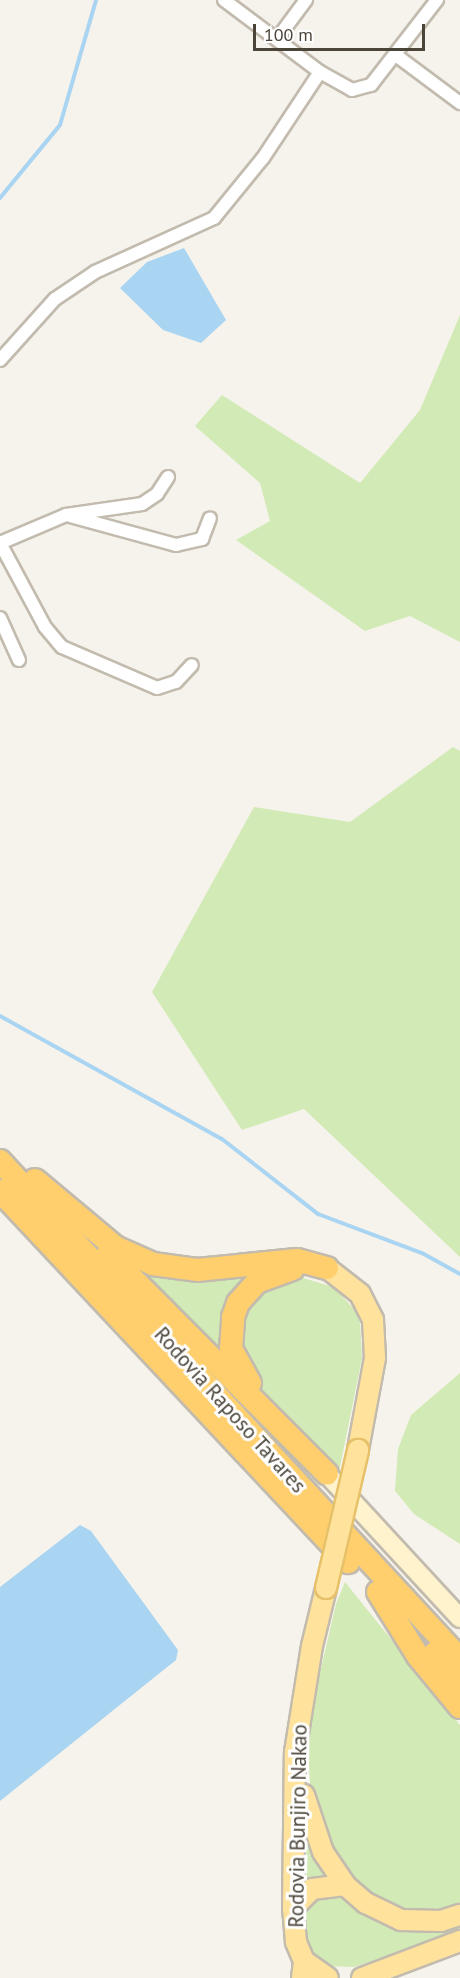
<!DOCTYPE html>
<html>
<head>
<meta charset="utf-8">
<style>
  body { margin:0 }
  #map { position:relative; width:460px; height:1978px; overflow:hidden; background:#f6f3ec; font-family:"PT Sans",sans-serif }
  div>[style] { position:absolute }
  [style*='--x'] { left:calc(var(--x)*1px); top:calc(var(--y)*1px); width:calc(var(--w)*1px); rotate:calc(var(--a)*1deg) }
  .green>* { inset:0; background:#d2eab5 }
  .water>* { inset:0; background:#a9d4f2 }
  .stream>* { height:4px; margin:-2px; padding:0 2px; transform-origin:2px; border-radius:2px; background:#a9d4f2 }
  .roads { filter:drop-shadow(2px 0 #c2bbae) drop-shadow(-2px 0 #c2bbae) drop-shadow(0 2px #c2bbae) drop-shadow(0 -2px #c2bbae) }
  .street>* { height:12px; margin:-6px; padding:0 6px; transform-origin:6px; border-radius:6px; background:#fff }
  .secondary>* { height:18px; margin:-9px; padding:0 9px; transform-origin:9px; border-radius:9px; background:#fff3cd }
  .primary>* { height:20px; margin:-10px; padding:0 10px; transform-origin:10px; border-radius:10px; background:#ffe39c }
  .highway>* { height:22px; margin:-11px; padding:0 11px; transform-origin:11px; border-radius:11px; background:#ffcf6e }
  .bridges { filter:drop-shadow(2px 0 #e6c16a) drop-shadow(-2px 0 #e6c16a) drop-shadow(0 2px #e6c16a) drop-shadow(0 -2px #e6c16a) }
  .primary-bridge>* { height:20px; margin:-10px; padding:0 10px; transform-origin:10px; border-radius:10px; background:#ffe39c }
  span { translate:-50% -50%; white-space:nowrap; text-align:center; line-height:1.15; -webkit-text-stroke:6px #fff; paint-order:stroke }
  .street-label { font-size:21px; color:#4b4439 }
  .scale { position:absolute; left:253px; top:24px; width:172px; height:27px; box-sizing:border-box; border:3px solid #4b4439; border-top:0; padding-left:8px; font-size:18px; line-height:21px; white-space:nowrap; color:#4b4439; -webkit-text-stroke:4px #fff; paint-order:stroke }
</style>
</head>
<body>
<div id="map">
  <div class="green">
    <div style="clip-path:polygon(460px 315px,460px 642px,410px 616px,365px 631px,236px 540px,270px 521px,260px 483px,195px 426px,222px 395px,360px 483px,420px 410px)"></div>
    <div style="clip-path:polygon(453px 747px,460px 751px,460px 1257px,304px 1109px,242px 1130px,152px 992px,254px 807px,350px 822px)"></div>
    <div style="clip-path:polygon(127px 1259px,268px 1269px,224px 1352px)"></div>
    <div style="clip-path:polygon(300px 1277px,333px 1287px,355px 1310px,360px 1323px,362px 1358px,339px 1472px,265px 1393px,243px 1363px,239px 1319px,254px 1293px)"></div>
    <div style="clip-path:polygon(460px 1373px,460px 1544px,414px 1514px,395px 1491px,398px 1449px,411px 1415px)"></div>
    <div style="clip-path:polygon(345px 1582px,460px 1725px,460px 1908px,453px 1911px,403px 1914px,363px 1892px,332px 1857px,311px 1801px,308px 1746px,312px 1707px,336px 1604px)"></div>
    <div style="clip-path:polygon(306px 1834px,330px 1877px,301px 1888px,302px 1837px)"></div>
    <div style="clip-path:polygon(332px 1890px,358px 1903px,460px 1922px,460px 1933px,354px 1967px,325px 1966px,303px 1942px,302px 1906px)"></div>
  </div>
  <div class="water">
    <div style="clip-path:polygon(184px 248px,226px 320px,201px 343px,163px 330px,120px 288px,147px 262px)"></div>
    <div style="clip-path:polygon(80px 1525px,91px 1531px,178px 1650px,176px 1660px,0 1801px,0 1587px)"></div>
  </div>
  <div class="stream">
    <div style="--x:0;--y:198;--w:94;--a:-50.6"></div>
    <div style="--x:60;--y:125;--w:130;--a:-73.9"></div>
    <div style="--x:0;--y:1016;--w:254;--a:29"></div>
    <div style="--x:222;--y:1139;--w:122;--a:38"></div>
    <div style="--x:318;--y:1214;--w:111;--a:20.6"></div>
    <div style="--x:422;--y:1253;--w:43;--a:28.9"></div>
  </div>
  <div class="roads">
    <div class="street">
      <div style="--x:224;--y:0;--w:120;--a:36.9"></div>
      <div style="--x:320;--y:72;--w:37;--a:29"></div>
      <div style="--x:352;--y:90;--w:20;--a:-15"></div>
      <div style="--x:371;--y:85;--w:108;--a:-52.2"></div>
      <div style="--x:277;--y:39;--w:49;--a:-53.4"></div>
      <div style="--x:397;--y:56;--w:79;--a:36.7"></div>
      <div style="--x:0;--y:360;--w:82;--a:-48"></div>
      <div style="--x:55;--y:299;--w:48;--a:-34"></div>
      <div style="--x:95;--y:272;--w:131;--a:-24.4"></div>
      <div style="--x:214;--y:218;--w:77;--a:-50.8"></div>
      <div style="--x:263;--y:158;--w:103;--a:-56.5"></div>
      <div style="--x:168;--y:477;--w:20;--a:123"></div>
      <div style="--x:157;--y:494;--w:18;--a:146"></div>
      <div style="--x:142;--y:504;--w:77;--a:171.8"></div>
      <div style="--x:66;--y:515;--w:72;--a:157"></div>
      <div style="--x:0;--y:543;--w:95;--a:61.8"></div>
      <div style="--x:45;--y:627;--w:26;--a:50"></div>
      <div style="--x:62;--y:647;--w:103;--a:23.3"></div>
      <div style="--x:157;--y:688;--w:20;--a:-18"></div>
      <div style="--x:176;--y:682;--w:23;--a:-47"></div>
      <div style="--x:70;--y:516;--w:110;--a:15.3"></div>
      <div style="--x:176;--y:545;--w:27;--a:-13"></div>
      <div style="--x:202;--y:539;--w:22;--a:-69"></div>
      <div style="--x:0;--y:618;--w:46;--a:65.7"></div>
    </div>
    <div class="secondary">
      <div style="--x:327;--y:1474;--w:196;--a:47.3"></div>
    </div>
    <div class="primary">
      <div style="--x:327;--y:1268;--w:42;--a:38.2"></div>
      <div style="--x:360;--y:1294;--w:29;--a:63"></div>
      <div style="--x:373;--y:1320;--w:38;--a:87"></div>
      <div style="--x:375;--y:1358;--w:94;--a:100.5"></div>
      <div style="--x:304;--y:1795;--w:60;--a:71.6"></div>
      <div style="--x:323;--y:1852;--w:40;--a:56"></div>
      <div style="--x:345;--y:1885;--w:28;--a:41"></div>
      <div style="--x:366;--y:1903;--w:39;--a:26"></div>
      <div style="--x:401;--y:1920;--w:40;--a:1.4"></div>
      <div style="--x:441;--y:1921;--w:20;--a:-18"></div>
      <div style="--x:293;--y:1908;--w:27;--a:-45"></div>
      <div style="--x:312;--y:1889;--w:33;--a:-7"></div>
      <div style="--x:304;--y:1961;--w:29;--a:35"></div>
      <div style="--x:302;--y:1978;--w:17;--a:-83"></div>
      <div style="--x:304;--y:1961;--w:21;--a:-113"></div>
      <div style="--x:296;--y:1942;--w:34;--a:-95"></div>
      <div style="--x:293;--y:1908;--w:156;--a:-89.3"></div>
      <div style="--x:295;--y:1752;--w:107;--a:-80.9"></div>
      <div style="--x:312;--y:1646;--w:60;--a:-76.4"></div>
      <div style="--x:362;--y:1978;--w:105;--a:-20.7"></div>
    </div>
    <div class="highway">
      <div style="--x:0;--y:1161;--w:678;--a:47.27"></div>
      <div style="--x:35;--y:1180;--w:104;--a:39.9"></div>
      <div style="--x:115;--y:1247;--w:42;--a:24.1"></div>
      <div style="--x:153;--y:1264;--w:44;--a:7.8"></div>
      <div style="--x:197;--y:1270;--w:100;--a:-5.7"></div>
      <div style="--x:297;--y:1260;--w:31;--a:15"></div>
      <div style="--x:0;--y:1191;--w:509;--a:46.83"></div>
      <div style="--x:108;--y:1254;--w:310;--a:45.1"></div>
      <div style="--x:250;--y:1383;--w:39;--a:-119"></div>
      <div style="--x:231;--y:1349;--w:32;--a:-86"></div>
      <div style="--x:233;--y:1317;--w:15;--a:-70"></div>
      <div style="--x:238;--y:1303;--w:28;--a:-48"></div>
      <div style="--x:257;--y:1282;--w:38;--a:-20"></div>
      <div style="--x:378;--y:1592;--w:75;--a:58"></div>
      <div style="--x:418;--y:1656;--w:66;--a:50.5"></div>
      <div style="--x:435;--y:1653;--w:36;--a:46"></div>
    </div>
  </div>
  <div class="bridges">
    <div class="primary-bridge">
      <div style="--x:326;--y:1588;--w:142;--a:-76.9"></div>
    </div>
  </div>
  <div class="street-label">
    <span style="left:230px;top:1410px;rotate:48deg">Rodovia Raposo Tavares</span>
    <span style="left:298px;top:1826px;rotate:-89deg">Rodovia Bunjiro Nakao</span>
  </div>
  <div class="scale">100 m</div>
</div>
</body>
</html>
